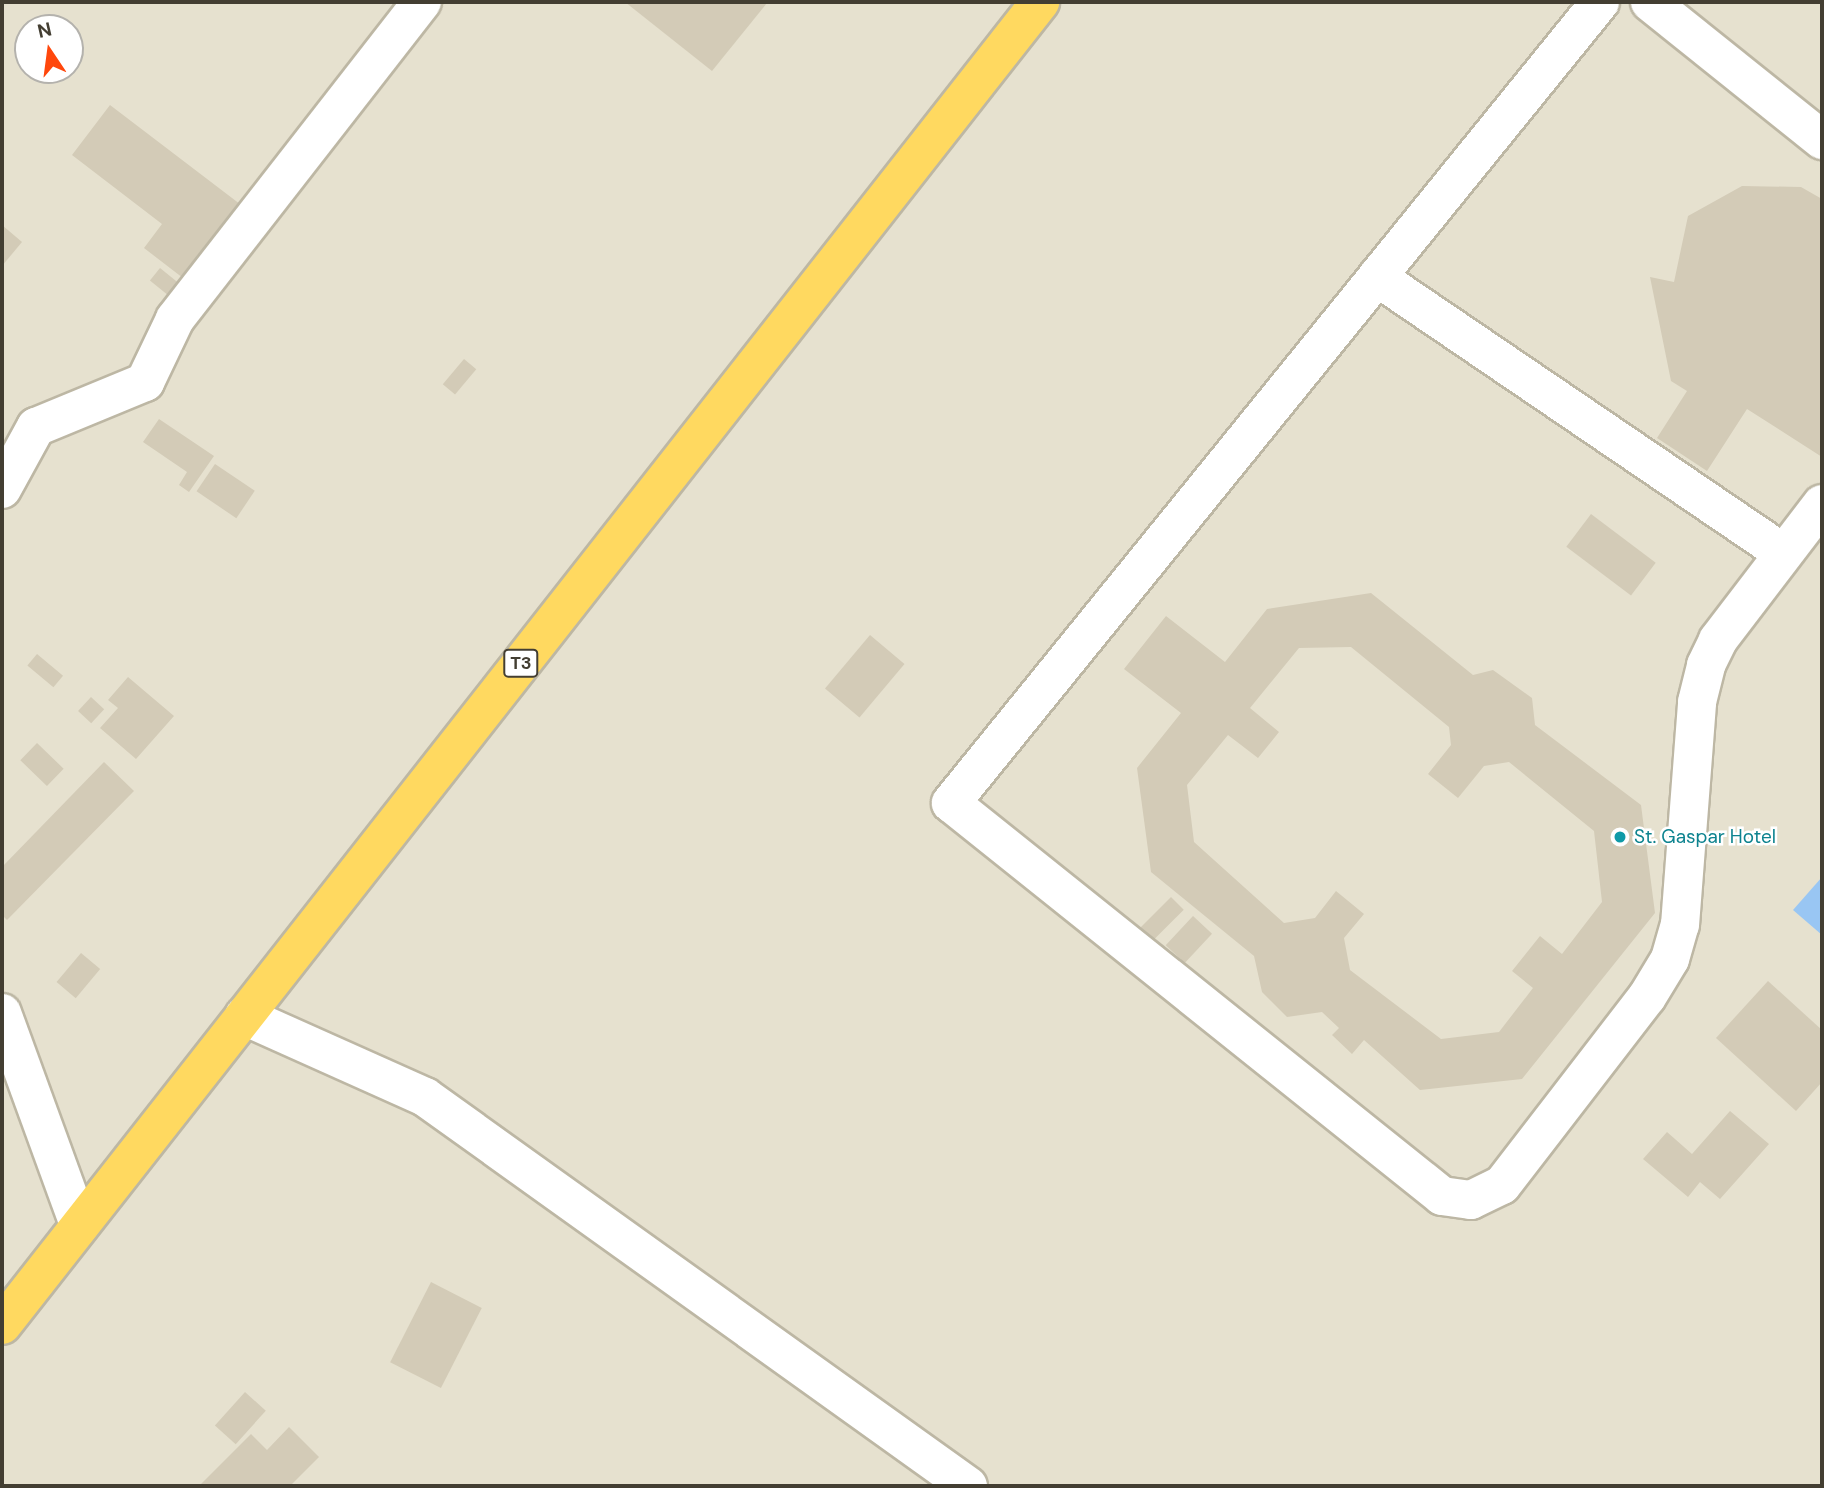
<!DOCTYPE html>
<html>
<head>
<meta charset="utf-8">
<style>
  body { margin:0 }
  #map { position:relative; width:1824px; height:1488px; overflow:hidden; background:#f2efe2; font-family:"DM Sans",sans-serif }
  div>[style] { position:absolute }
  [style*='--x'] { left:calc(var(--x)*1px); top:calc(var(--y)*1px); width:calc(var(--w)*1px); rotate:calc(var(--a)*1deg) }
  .residential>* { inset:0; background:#e6e1cf }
  .water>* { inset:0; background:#99c6f3 }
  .building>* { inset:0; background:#d3cbb7; transform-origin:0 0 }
  .roads { filter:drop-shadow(2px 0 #bdb7a4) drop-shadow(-2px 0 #bdb7a4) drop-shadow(0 2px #bdb7a4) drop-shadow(0 -2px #bdb7a4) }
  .minor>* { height:38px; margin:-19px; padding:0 19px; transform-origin:19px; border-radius:19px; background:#fff }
  .highway>* { height:38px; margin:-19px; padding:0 19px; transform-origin:19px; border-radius:19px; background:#ffd960 }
  .dots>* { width:19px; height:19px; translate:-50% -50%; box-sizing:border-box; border:4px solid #fff; border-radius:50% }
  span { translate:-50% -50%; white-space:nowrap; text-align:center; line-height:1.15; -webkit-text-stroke:5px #fff; paint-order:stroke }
  .shield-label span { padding:2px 5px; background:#fff; border:2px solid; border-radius:5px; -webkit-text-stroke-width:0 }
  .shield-label { font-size:18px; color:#433e32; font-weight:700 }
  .culture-label { font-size:19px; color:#0d838f }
  .left { translate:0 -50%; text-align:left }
  .frame { position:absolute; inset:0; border:4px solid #433e32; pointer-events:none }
  .north { position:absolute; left:14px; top:14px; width:70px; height:70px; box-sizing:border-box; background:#fff; border:2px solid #b4b2ad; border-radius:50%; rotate:347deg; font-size:19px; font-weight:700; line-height:28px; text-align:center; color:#433e32 }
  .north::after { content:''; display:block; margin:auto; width:24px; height:32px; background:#ff470c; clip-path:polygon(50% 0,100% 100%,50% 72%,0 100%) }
</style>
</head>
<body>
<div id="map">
  <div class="residential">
    <div style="clip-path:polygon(evenodd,2px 2px,1822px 2px,1822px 1486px,2px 1486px,2px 2px,28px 28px,70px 28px,70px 70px,28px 70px,28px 28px)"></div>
  </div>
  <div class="water">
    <div style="clip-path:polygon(1822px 877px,1822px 935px,1793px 910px)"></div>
  </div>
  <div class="building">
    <div style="clip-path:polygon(625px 2px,766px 2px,767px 3px,712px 71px)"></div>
    <div style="clip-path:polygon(110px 105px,253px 214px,196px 288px,144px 248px,162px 224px,72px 155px)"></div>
    <div style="clip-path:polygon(1742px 186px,1801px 187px,1822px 199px,1822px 457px,1747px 409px,1707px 471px,1657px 438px,1687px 391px,1671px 381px,1650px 277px,1674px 282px,1688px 216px)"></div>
    <div style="clip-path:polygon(2px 225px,22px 242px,2px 266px)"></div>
    <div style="left:160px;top:268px;width:33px;height:16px;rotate:39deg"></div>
    <div style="left:464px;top:359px;width:16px;height:33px;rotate:40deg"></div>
    <div style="clip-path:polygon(159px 419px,214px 456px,189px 492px,179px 485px,187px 472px,143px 442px)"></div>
    <div style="left:215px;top:464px;width:48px;height:33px;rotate:34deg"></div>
    <div style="left:1591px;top:514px;width:81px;height:41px;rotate:37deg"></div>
    <div style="clip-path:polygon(evenodd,1371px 593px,1473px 675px,1493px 670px,1532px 698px,1535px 725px,1641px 805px,1655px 913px,1522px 1079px,1420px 1090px,1364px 1040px,1352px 1054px,1332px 1035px,1339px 1028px,1322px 1012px,1287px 1017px,1262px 992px,1254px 956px,1151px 872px,1137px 768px,1181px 713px,1124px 669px,1166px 616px,1225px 662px,1267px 609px,1371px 593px,1351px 647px,1449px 727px,1451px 745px,1428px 774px,1458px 798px,1484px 766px,1509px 762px,1594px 831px,1602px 902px,1562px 954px,1540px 936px,1512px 971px,1533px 988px,1499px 1032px,1441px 1039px,1350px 970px,1344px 938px,1364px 914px,1336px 891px,1315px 918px,1284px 923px,1194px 842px,1187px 785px,1228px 735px,1258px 758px,1279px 732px,1250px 708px,1299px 648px,1351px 647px)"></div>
    <div style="left:870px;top:635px;width:45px;height:70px;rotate:40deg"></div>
    <div style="left:37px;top:654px;width:34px;height:15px;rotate:40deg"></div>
    <div style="clip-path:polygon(128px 677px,174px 716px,136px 759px,100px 728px,118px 708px,108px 700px)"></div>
    <div style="left:91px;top:697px;width:18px;height:19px;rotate:43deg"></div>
    <div style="left:37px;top:743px;width:37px;height:24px;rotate:44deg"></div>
    <div style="clip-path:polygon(104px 762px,134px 791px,7px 920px,2px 915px,2px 867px)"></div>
    <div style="left:1171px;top:897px;width:18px;height:46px;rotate:45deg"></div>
    <div style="left:1193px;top:916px;width:26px;height:40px;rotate:43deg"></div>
    <div style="left:81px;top:953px;width:25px;height:38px;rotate:40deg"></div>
    <div style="clip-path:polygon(1768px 981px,1822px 1030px,1822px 1082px,1796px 1111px,1716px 1038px)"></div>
    <div style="clip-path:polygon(1730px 1111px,1769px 1144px,1720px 1199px,1700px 1182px,1688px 1197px,1643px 1159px,1667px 1132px,1692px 1154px)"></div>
    <div style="left:431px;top:1282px;width:57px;height:90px;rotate:27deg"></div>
    <div style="left:245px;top:1392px;width:28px;height:45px;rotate:42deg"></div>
    <div style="clip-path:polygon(289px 1427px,319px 1457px,290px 1486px,199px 1486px,251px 1434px,267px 1450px)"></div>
  </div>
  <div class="roads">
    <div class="minor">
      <div style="--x:1600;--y:2;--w:1031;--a:129.02"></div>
      <div style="--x:951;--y:803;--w:629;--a:38.67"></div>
      <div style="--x:1442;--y:1196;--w:29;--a:8"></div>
      <div style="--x:1471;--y:1200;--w:34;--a:-26"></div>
      <div style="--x:1502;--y:1185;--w:237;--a:-52.4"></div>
      <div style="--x:1647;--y:997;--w:44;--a:-58.8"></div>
      <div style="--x:1670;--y:959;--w:35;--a:-74"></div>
      <div style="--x:1680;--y:925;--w:224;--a:-85.6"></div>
      <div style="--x:1697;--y:702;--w:38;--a:-76"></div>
      <div style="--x:1706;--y:665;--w:28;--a:-64"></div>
      <div style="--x:1718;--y:640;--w:171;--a:-52.6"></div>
      <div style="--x:1650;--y:2;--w:221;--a:38.7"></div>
      <div style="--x:1377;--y:277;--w:490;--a:34.2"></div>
      <div style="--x:2;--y:489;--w:71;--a:-61.3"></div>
      <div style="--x:36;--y:427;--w:118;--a:-22.4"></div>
      <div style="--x:145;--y:382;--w:70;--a:-64.5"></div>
      <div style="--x:175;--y:319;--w:402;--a:-52.1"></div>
      <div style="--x:2;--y:1013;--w:226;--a:70"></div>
      <div style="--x:244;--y:1016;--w:198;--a:24.1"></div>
      <div style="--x:425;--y:1097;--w:668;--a:35.62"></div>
    </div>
    <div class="highway">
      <div style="--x:2;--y:1325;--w:1682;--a:-51.88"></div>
    </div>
  </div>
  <div class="dots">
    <div style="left:1620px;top:837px;background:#0f9aa8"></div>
  </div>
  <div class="shield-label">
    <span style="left:521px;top:663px">T3</span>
  </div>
  <div class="culture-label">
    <span class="left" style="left:1634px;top:837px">St. Gaspar Hotel</span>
  </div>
  <div class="frame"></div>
  <div class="north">N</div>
</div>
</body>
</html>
